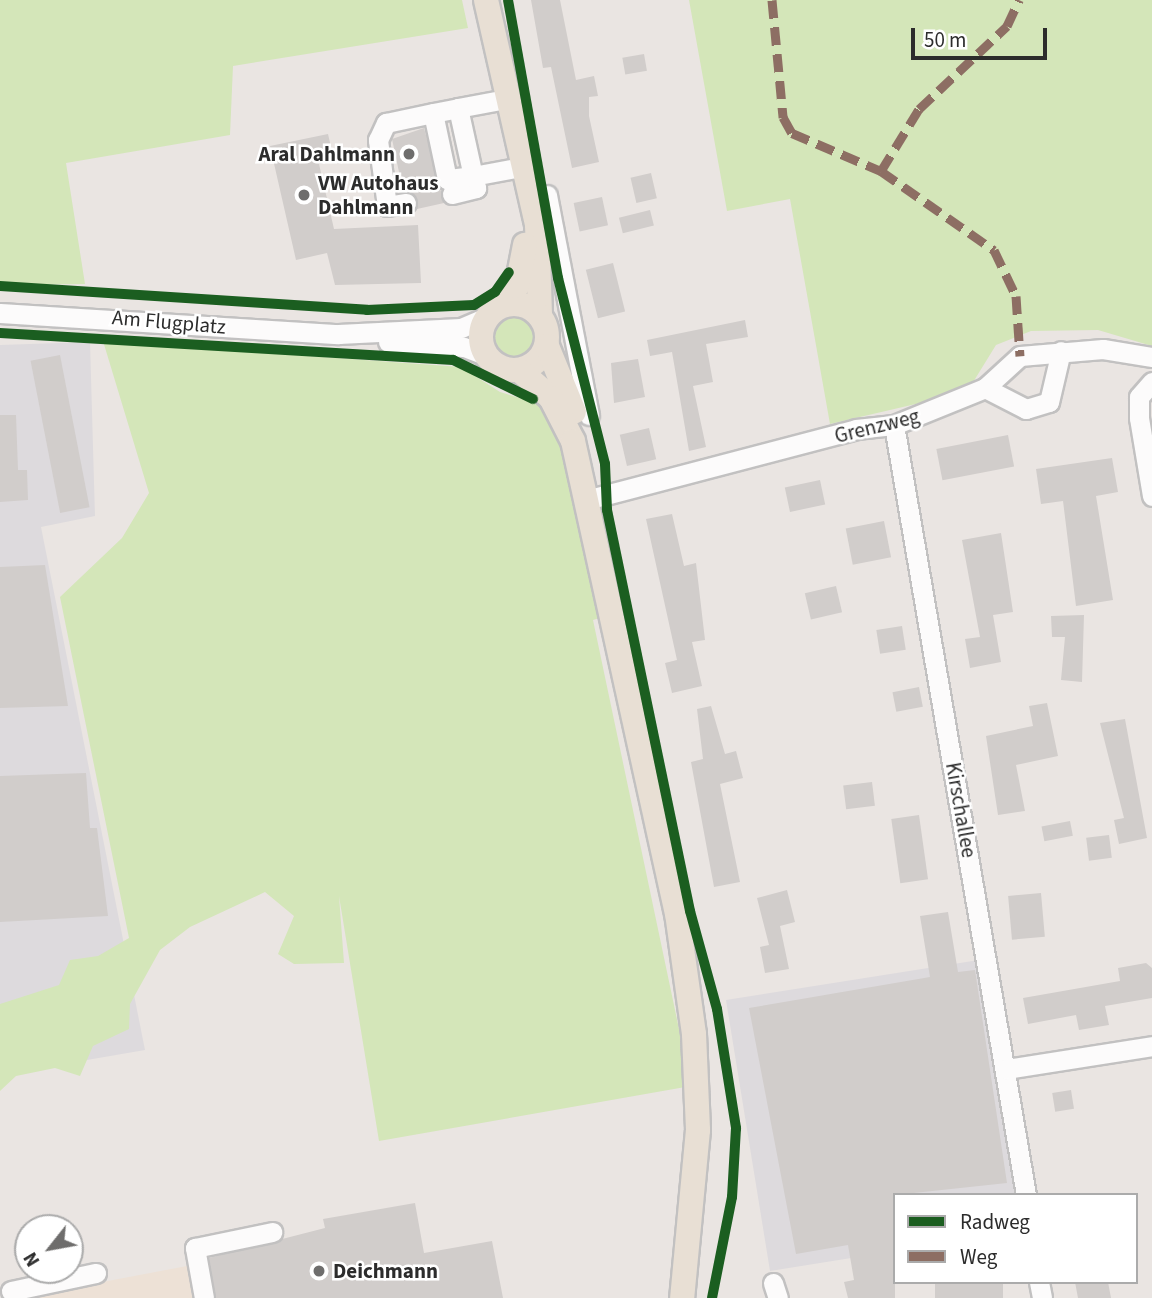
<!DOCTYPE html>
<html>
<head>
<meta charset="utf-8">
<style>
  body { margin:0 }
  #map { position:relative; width:1152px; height:1298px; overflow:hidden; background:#eae5e2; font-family:"Source Sans 3",sans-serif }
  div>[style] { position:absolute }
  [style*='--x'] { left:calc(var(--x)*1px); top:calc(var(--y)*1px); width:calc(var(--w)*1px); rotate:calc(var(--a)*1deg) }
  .industrial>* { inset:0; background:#dddadd }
  .education>* { inset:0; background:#ede1d6 }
  .green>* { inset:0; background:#d4e6b9 }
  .round { border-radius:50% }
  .building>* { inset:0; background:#d1cdcb; transform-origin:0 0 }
  .roads { filter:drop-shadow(2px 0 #c2c1c1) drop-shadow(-2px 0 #c2c1c1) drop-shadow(0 2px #c2c1c1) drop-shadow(0 -2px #c2c1c1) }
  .minor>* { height:19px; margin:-9.5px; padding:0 9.5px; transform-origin:9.5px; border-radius:9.5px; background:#fcfbfb }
  .major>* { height:24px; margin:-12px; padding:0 12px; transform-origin:12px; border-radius:12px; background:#e8dfd4 }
  .major>.ring { margin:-12px; padding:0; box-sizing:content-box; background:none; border:24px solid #e8dfd4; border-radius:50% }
  .quiet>* { height:9px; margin-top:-4.5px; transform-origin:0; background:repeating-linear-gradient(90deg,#8d6e63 0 18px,transparent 0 27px) }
  .cycleway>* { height:10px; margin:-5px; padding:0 5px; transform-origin:5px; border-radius:5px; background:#1b5e20 }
  .dots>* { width:19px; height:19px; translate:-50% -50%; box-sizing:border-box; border:4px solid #fff; border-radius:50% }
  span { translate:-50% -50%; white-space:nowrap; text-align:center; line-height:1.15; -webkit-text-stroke:5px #fff; paint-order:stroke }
  .poi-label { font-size:21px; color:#2c2c2c; font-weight:700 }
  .right { translate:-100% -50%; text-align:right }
  .left { translate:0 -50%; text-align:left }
  .street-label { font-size:21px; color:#2c2c2c }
  .legend { position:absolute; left:893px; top:1193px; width:245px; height:91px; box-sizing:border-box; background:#fff; border:2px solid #ababab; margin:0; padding:9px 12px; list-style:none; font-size:21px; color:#2c2c2c }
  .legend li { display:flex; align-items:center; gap:14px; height:35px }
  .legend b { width:35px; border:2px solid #ababab }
  .north { position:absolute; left:14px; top:1214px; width:70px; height:70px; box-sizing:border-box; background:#fff; border:2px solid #ababab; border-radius:50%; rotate:239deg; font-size:19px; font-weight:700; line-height:28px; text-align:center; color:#2c2c2c }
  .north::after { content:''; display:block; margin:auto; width:24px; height:32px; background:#6e6d6c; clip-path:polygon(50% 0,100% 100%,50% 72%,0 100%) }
  .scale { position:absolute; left:911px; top:28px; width:136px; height:32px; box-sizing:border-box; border:4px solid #2c2c2c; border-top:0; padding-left:9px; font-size:21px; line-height:24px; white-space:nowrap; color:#2c2c2c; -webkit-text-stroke:5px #fff; paint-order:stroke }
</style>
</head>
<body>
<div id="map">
  <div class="industrial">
    <div style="clip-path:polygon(90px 342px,95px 516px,41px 527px,145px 1050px,0 1075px,0 345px)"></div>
    <div style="clip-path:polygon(979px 960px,1015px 1195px,895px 1195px,895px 1251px,770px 1271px,726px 1000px)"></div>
  </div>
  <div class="education">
    <div style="clip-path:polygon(187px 1266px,193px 1298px,18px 1298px)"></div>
  </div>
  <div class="green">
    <div style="clip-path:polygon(0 0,462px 0,468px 28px,233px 66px,230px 135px,66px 163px,85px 284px,0 285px)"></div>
    <div style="clip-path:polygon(689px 0,1152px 0,1152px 346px,1098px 330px,1031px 331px,996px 345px,967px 392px,830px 424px,790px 199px,727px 211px)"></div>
    <div class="round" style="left:494px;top:317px;width:42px;height:42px"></div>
    <div style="clip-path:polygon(103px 341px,461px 367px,500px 392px,540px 404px,561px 424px,606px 616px,593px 620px,691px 1086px,379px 1141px,339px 896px,344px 963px,294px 964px,278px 954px,294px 916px,265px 892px,190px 927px,160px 950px,130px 1004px,129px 1029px,93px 1046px,80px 1076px,55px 1068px,16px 1076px,0 1091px,0 1004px,59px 985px,70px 960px,98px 956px,129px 938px,60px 597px,122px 538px,149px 493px)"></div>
  </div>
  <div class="building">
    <div style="clip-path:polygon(531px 0,560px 0,576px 80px,594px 76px,598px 96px,589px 97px,589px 116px,599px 162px,572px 168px,551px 67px,543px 68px)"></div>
    <div style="left:644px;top:54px;width:17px;height:22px;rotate:80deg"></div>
    <div style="clip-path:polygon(424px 128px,444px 203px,417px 209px,416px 196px,403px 191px,392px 139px)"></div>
    <div style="clip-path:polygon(328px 134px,334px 160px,319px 164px,334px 229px,418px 225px,421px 283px,335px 285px,327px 253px,296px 260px,270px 146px)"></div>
    <div style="left:651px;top:173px;width:26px;height:21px;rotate:77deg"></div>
    <div style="left:602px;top:197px;width:29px;height:29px;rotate:78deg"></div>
    <div style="left:650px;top:210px;width:16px;height:32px;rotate:76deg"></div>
    <div style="left:613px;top:263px;width:50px;height:28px;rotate:76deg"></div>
    <div style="clip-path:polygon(745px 320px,748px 337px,706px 344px,713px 382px,693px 386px,706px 447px,689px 451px,672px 352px,650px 356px,647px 340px)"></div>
    <div style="left:60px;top:355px;width:155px;height:30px;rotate:79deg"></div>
    <div style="clip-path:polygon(638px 359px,645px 397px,614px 403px,611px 363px)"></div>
    <div style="clip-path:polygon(0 415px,16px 415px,18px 470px,27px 470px,28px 500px,0 502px)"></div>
    <div style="left:649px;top:428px;width:32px;height:30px;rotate:77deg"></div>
    <div style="left:1008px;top:435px;width:32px;height:73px;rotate:79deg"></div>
    <div style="clip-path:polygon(1112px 458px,1118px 492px,1096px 496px,1113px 600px,1076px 606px,1063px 501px,1041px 504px,1036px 469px)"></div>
    <div style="left:820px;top:480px;width:25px;height:36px;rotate:78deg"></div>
    <div style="clip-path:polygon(672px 514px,684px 566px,696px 563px,705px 640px,692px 642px,702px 686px,672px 693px,665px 663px,677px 660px,646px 519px)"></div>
    <div style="left:884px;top:521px;width:37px;height:39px;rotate:79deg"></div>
    <div style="clip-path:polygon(1001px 533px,1013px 612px,993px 615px,1001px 662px,970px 668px,965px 639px,980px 637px,962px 540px)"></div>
    <div style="clip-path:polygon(45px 565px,68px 706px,0 708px,0 567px)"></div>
    <div style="left:836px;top:586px;width:27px;height:32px;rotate:77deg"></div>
    <div style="clip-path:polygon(1084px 615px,1082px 682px,1061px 680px,1065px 637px,1052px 637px,1051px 616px)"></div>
    <div style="left:902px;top:626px;width:24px;height:26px;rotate:81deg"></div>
    <div style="left:919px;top:687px;width:20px;height:27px;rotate:79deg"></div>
    <div style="clip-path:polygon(1047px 703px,1058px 756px,1016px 765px,1025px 811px,998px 815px,986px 736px,1033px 726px,1029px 706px)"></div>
    <div style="clip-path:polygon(711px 706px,725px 754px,736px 751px,743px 778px,720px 784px,740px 882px,714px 887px,691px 762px,703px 759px,697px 709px)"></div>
    <div style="clip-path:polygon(1125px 719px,1147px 838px,1119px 844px,1114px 820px,1124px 818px,1100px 723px)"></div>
    <div style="clip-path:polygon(86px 773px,90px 828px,97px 828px,108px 916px,0 922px,0 776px)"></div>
    <div style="left:872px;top:782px;width:24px;height:29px;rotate:83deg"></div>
    <div style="left:919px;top:815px;width:65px;height:28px;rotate:82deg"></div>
    <div style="left:1070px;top:821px;width:15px;height:29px;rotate:79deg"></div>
    <div style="left:1109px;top:835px;width:23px;height:23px;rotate:83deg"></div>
    <div style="clip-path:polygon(787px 890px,795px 922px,780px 926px,789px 969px,765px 973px,760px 947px,769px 945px,757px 898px)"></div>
    <div style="left:1041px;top:893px;width:44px;height:33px;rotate:85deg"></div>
    <div style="clip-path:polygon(948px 912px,958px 972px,975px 970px,1007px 1183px,895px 1195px,895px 1298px,848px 1298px,844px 1282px,854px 1280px,848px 1245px,796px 1254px,749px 1008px,930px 977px,920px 916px)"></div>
    <div style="clip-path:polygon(1146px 963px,1152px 968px,1152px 998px,1105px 1006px,1109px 1025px,1079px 1030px,1076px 1015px,1028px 1024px,1023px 998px,1120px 981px,1118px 968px)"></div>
    <div style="left:1071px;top:1090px;width:19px;height:19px;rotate:81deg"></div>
    <div style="clip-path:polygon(415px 1203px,424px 1253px,492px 1241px,503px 1298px,216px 1298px,209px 1258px,325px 1228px,323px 1219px)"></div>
    <div style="left:935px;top:1282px;width:68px;height:16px"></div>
    <div style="clip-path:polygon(1075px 1282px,1108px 1282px,1111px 1298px,1078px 1298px)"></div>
  </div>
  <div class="roads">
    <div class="minor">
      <div style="--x:506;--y:99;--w:49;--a:169.4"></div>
      <div style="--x:458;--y:108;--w:70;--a:77.6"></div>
      <div style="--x:473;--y:176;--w:49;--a:-10.6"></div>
      <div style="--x:452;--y:194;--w:25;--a:-14"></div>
      <div style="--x:476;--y:188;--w:12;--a:-104"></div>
      <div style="--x:473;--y:176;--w:26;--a:173"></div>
      <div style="--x:447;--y:179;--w:67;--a:-102"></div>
      <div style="--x:433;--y:113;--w:25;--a:-11"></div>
      <div style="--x:547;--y:195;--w:224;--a:79.2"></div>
      <div style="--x:406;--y:203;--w:19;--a:171"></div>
      <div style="--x:387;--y:206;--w:67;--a:-97.8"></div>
      <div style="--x:378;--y:140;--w:19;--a:-65"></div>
      <div style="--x:386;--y:123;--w:48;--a:-12"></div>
      <div style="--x:0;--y:313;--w:339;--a:3.6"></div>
      <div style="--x:338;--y:334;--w:123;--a:-2.8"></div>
      <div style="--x:461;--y:328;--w:28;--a:-23"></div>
      <div style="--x:388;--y:342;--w:76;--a:3.8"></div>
      <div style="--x:464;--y:347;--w:25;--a:21"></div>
      <div style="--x:1152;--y:382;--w:20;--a:131"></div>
      <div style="--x:1139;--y:397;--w:21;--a:90"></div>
      <div style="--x:1139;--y:418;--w:79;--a:80.5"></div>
      <div style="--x:985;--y:388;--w:46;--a:27.1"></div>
      <div style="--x:1026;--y:409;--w:24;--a:-17"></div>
      <div style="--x:1049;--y:402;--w:52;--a:-76.8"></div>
      <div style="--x:894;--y:425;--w:781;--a:80.27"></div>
      <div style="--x:590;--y:499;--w:275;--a:-14.7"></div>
      <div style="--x:856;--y:429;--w:38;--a:-6"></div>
      <div style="--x:894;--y:425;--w:98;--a:-22.1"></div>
      <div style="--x:985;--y:388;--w:47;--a:-42.4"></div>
      <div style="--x:1020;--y:356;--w:83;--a:-4.8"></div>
      <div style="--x:1103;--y:349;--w:50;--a:9.3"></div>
      <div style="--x:1007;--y:1069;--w:147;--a:-9"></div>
      <div style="--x:1039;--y:1282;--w:16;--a:79"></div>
      <div style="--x:773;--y:1283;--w:16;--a:72"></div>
      <div style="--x:11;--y:1291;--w:87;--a:-12"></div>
      <div style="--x:204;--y:1298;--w:51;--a:-100.2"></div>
      <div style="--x:195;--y:1248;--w:79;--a:-11.7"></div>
    </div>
    <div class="major">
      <div style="--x:486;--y:0;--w:230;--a:77.2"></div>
      <div style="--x:537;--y:224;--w:92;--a:88.1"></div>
      <div class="ring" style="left:481px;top:304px;width:42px;height:42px"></div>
      <div style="--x:503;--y:305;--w:24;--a:-54"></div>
      <div style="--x:517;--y:286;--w:42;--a:-79"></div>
      <div style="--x:547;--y:346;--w:71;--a:67.8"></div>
      <div style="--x:519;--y:370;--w:43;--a:41.2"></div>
      <div style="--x:551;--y:398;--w:48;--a:62.9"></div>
      <div style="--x:573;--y:441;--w:483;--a:77.6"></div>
      <div style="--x:677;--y:913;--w:122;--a:82"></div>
      <div style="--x:694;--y:1034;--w:96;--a:87.6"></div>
      <div style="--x:698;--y:1130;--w:169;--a:95.4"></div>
    </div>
  </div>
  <div class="quiet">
    <div style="--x:772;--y:0;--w:118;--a:84.6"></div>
    <div style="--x:783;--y:117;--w:18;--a:61"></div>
    <div style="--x:792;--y:133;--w:97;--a:23.1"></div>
    <div style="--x:881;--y:171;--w:138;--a:35"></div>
    <div style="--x:994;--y:250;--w:51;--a:64.4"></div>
    <div style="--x:1016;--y:296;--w:60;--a:86.2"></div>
    <div style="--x:881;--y:171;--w:73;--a:-58.5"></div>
    <div style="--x:919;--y:109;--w:121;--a:-43.3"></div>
    <div style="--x:1007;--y:26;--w:29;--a:-65"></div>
  </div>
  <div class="cycleway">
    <div style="--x:508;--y:0;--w:282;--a:79.8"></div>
    <div style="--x:558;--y:278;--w:192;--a:75.8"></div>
    <div style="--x:605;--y:464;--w:46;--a:87.5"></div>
    <div style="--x:607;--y:510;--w:409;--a:78.3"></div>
    <div style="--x:690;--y:911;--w:102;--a:74.6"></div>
    <div style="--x:717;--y:1009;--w:121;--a:80.9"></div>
    <div style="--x:736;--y:1128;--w:69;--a:93.3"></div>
    <div style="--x:732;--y:1197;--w:103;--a:101.2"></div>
    <div style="--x:0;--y:286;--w:368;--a:3.7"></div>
    <div style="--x:367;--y:310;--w:107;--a:-2.7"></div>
    <div style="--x:474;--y:305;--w:25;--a:-32"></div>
    <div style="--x:495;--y:292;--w:24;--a:-55"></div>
    <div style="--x:0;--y:333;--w:454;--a:3.4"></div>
    <div style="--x:453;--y:360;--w:89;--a:26"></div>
  </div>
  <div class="dots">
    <div style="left:409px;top:154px;background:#6e6d6c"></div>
    <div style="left:304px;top:195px;background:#6e6d6c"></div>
    <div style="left:319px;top:1271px;background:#6e6d6c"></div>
  </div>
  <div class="poi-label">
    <span class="right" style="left:395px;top:154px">Aral Dahlmann</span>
    <span class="left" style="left:318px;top:195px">VW Autohaus<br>Dahlmann</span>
    <span class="left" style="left:333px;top:1271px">Deichmann</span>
  </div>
  <div class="street-label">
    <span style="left:169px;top:322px;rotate:5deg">Am Flugplatz</span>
    <span style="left:877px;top:426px;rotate:-14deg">Grenzweg</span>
    <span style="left:961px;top:810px;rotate:80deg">Kirschallee</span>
  </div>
  <ul class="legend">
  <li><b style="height:9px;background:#1b5e20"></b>Radweg</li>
  <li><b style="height:9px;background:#8d6e63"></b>Weg</li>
  </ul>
  <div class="north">N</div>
  <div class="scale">50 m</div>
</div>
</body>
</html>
